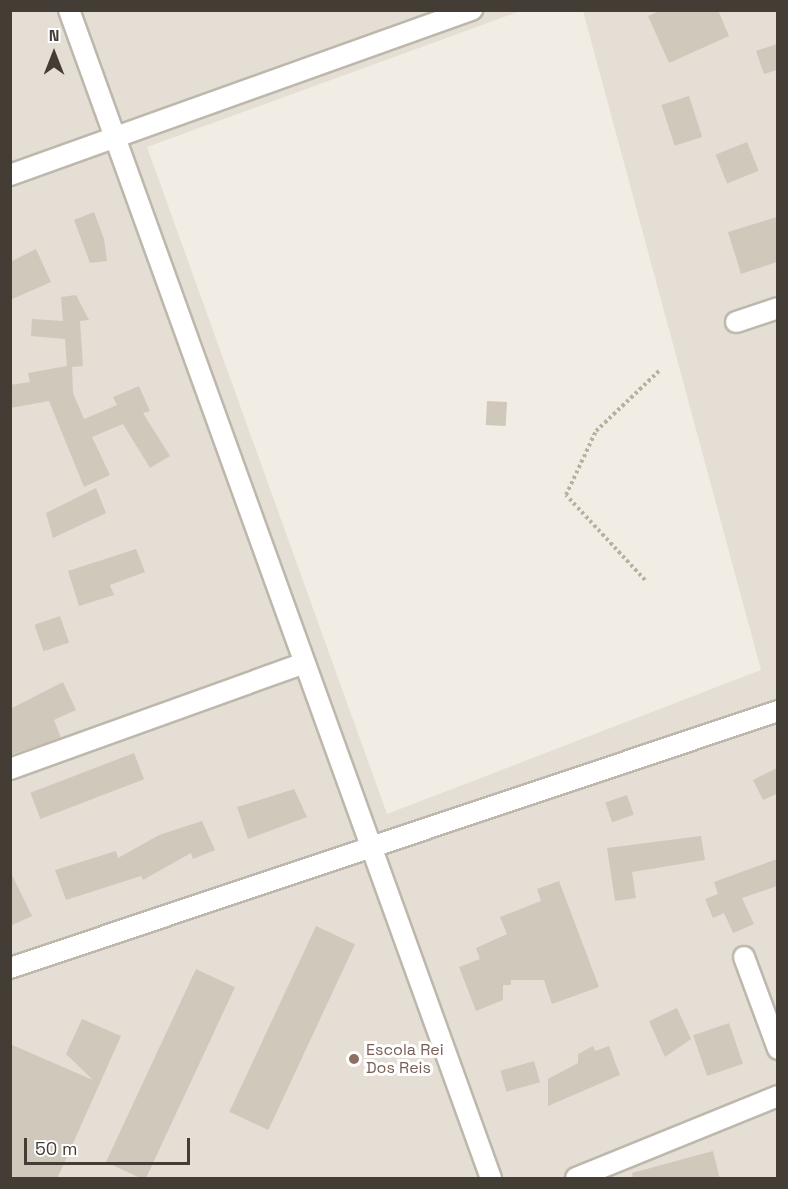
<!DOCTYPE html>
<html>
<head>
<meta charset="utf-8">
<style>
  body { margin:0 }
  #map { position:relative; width:788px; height:1189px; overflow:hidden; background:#f1ede5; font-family:"Space Grotesk",sans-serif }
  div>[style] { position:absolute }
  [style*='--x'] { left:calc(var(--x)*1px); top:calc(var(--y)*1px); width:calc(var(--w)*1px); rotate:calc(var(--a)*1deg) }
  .residential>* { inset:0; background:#e4ded4 }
  .building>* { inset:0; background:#d1c8bc; transform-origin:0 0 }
  .path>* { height:4px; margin-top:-2px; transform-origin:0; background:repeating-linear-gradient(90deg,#bcaf9c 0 3px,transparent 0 6px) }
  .roads { filter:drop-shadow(2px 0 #beb7ac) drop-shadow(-2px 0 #beb7ac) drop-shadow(0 2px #beb7ac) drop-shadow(0 -2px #beb7ac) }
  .street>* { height:20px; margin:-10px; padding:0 10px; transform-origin:10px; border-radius:10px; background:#fff }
  .dots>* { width:16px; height:16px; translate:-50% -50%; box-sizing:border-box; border:3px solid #fff; border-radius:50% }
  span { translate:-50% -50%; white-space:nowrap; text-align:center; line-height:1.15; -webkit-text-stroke:6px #fff; paint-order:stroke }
  .education-label { font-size:16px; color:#785e54 }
  .left { translate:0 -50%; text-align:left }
  .frame { position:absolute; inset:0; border:12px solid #433d36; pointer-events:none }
  .north { position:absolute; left:24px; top:24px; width:60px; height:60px; -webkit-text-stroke:4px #fff; paint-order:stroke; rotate:0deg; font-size:16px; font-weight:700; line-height:24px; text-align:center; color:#433d36 }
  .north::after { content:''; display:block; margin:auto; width:21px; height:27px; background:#433d36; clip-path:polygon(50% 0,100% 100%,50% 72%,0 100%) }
  .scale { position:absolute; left:24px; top:1138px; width:166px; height:27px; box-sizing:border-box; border:3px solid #433d36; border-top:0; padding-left:8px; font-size:18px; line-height:21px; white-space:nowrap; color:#433d36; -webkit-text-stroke:4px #fff; paint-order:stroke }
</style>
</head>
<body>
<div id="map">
  <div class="residential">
    <div style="clip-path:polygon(10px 11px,520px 11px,147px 147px,387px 814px,761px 670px,583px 11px,777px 11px,777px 1178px,11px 1178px)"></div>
  </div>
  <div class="building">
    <div style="clip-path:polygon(662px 10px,718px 10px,729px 36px,669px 63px,648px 16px)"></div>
    <div style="clip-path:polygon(777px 44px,777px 70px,764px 74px,756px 51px)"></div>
    <div style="left:689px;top:96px;width:43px;height:29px;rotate:72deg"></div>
    <div style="left:747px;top:142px;width:31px;height:34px;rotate:68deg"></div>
    <div style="clip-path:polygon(94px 212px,104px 239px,107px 261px,90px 263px,74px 220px)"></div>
    <div style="clip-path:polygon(777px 217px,777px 262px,741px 274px,728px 232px)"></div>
    <div style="clip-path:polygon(36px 249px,51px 282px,10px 300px,10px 262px)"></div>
    <div style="clip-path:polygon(76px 295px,89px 320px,80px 321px,83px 366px,72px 367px,73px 393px,84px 419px,117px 405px,113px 397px,139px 386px,150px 411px,143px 413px,170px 456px,150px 468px,123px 424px,92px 437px,110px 475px,84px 487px,49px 401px,10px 408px,10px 385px,30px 382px,28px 373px,67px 366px,65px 339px,31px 336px,32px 319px,63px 321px,61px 297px)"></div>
    <div style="left:487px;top:401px;width:20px;height:24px;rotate:3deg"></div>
    <div style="clip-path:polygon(96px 488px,106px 513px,53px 538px,46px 513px)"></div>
    <div style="clip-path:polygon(136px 549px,145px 572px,110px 585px,114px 595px,79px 606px,68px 571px)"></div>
    <div style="left:60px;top:616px;width:28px;height:27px;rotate:71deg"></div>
    <div style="clip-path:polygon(63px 682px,76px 710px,54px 720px,61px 738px,10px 755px,10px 709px)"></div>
    <div style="left:134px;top:753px;width:28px;height:111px;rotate:69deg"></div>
    <div style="clip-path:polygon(777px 768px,777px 794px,763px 800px,753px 780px)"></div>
    <div style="clip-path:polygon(294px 789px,307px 817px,248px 839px,237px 807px)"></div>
    <div style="left:627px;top:795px;width:21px;height:23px;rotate:71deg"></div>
    <div style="clip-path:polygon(202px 821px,215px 850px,193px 859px,191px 853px,143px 880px,141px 876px,66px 900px,55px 870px,116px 851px,118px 858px,159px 835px)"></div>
    <div style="clip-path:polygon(701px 836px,705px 860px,632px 872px,636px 898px,615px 901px,607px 848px)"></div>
    <div style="clip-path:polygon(777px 859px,777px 886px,742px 898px,754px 924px,733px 933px,724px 913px,713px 918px,705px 899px,718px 894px,714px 882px)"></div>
    <div style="clip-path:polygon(10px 871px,32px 916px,10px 926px)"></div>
    <div style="clip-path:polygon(559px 881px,599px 987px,552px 1004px,544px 980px,511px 980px,511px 985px,503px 985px,503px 1000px,476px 1011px,459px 967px,480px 959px,476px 948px,507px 934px,500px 917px,541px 901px,537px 889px)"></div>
    <div style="left:316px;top:926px;width:43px;height:205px;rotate:25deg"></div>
    <div style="left:196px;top:969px;width:43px;height:213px;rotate:25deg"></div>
    <div style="clip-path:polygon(677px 1008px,691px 1039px,665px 1057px,649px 1021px)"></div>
    <div style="clip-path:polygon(82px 1019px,121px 1036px,57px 1179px,10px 1179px,10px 1044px,93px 1080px,66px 1054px)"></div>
    <div style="left:729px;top:1023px;width:43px;height:38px;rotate:71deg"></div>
    <div style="clip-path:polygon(593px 1046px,595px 1051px,609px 1046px,620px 1075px,548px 1106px,548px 1079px,578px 1063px,578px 1054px)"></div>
    <div style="left:534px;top:1061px;width:22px;height:35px;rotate:74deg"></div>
    <div style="clip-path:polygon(713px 1151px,720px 1179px,633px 1179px,632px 1173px)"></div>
  </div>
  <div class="path">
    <div style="--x:645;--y:580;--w:116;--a:-132.9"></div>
    <div style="--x:566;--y:495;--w:71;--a:-64.9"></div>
    <div style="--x:596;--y:431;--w:87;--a:-43.6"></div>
  </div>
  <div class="roads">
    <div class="street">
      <div style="--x:69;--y:10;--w:1242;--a:70.14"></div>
      <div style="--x:10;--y:175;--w:491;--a:-19.7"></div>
      <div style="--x:736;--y:322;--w:44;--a:-18.4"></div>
      <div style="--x:10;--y:769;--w:313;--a:-19.8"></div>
      <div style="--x:744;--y:957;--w:98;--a:69.7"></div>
      <div style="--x:10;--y:968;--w:810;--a:-18.5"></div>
      <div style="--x:576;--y:1178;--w:218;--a:-22.1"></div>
    </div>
  </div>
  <div class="dots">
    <div style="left:354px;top:1059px;background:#8d6e63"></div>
  </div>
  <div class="education-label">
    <span class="left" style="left:366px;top:1059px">Escola Rei<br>Dos Reis</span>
  </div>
  <div class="frame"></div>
  <div class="north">N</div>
  <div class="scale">50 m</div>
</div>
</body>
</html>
